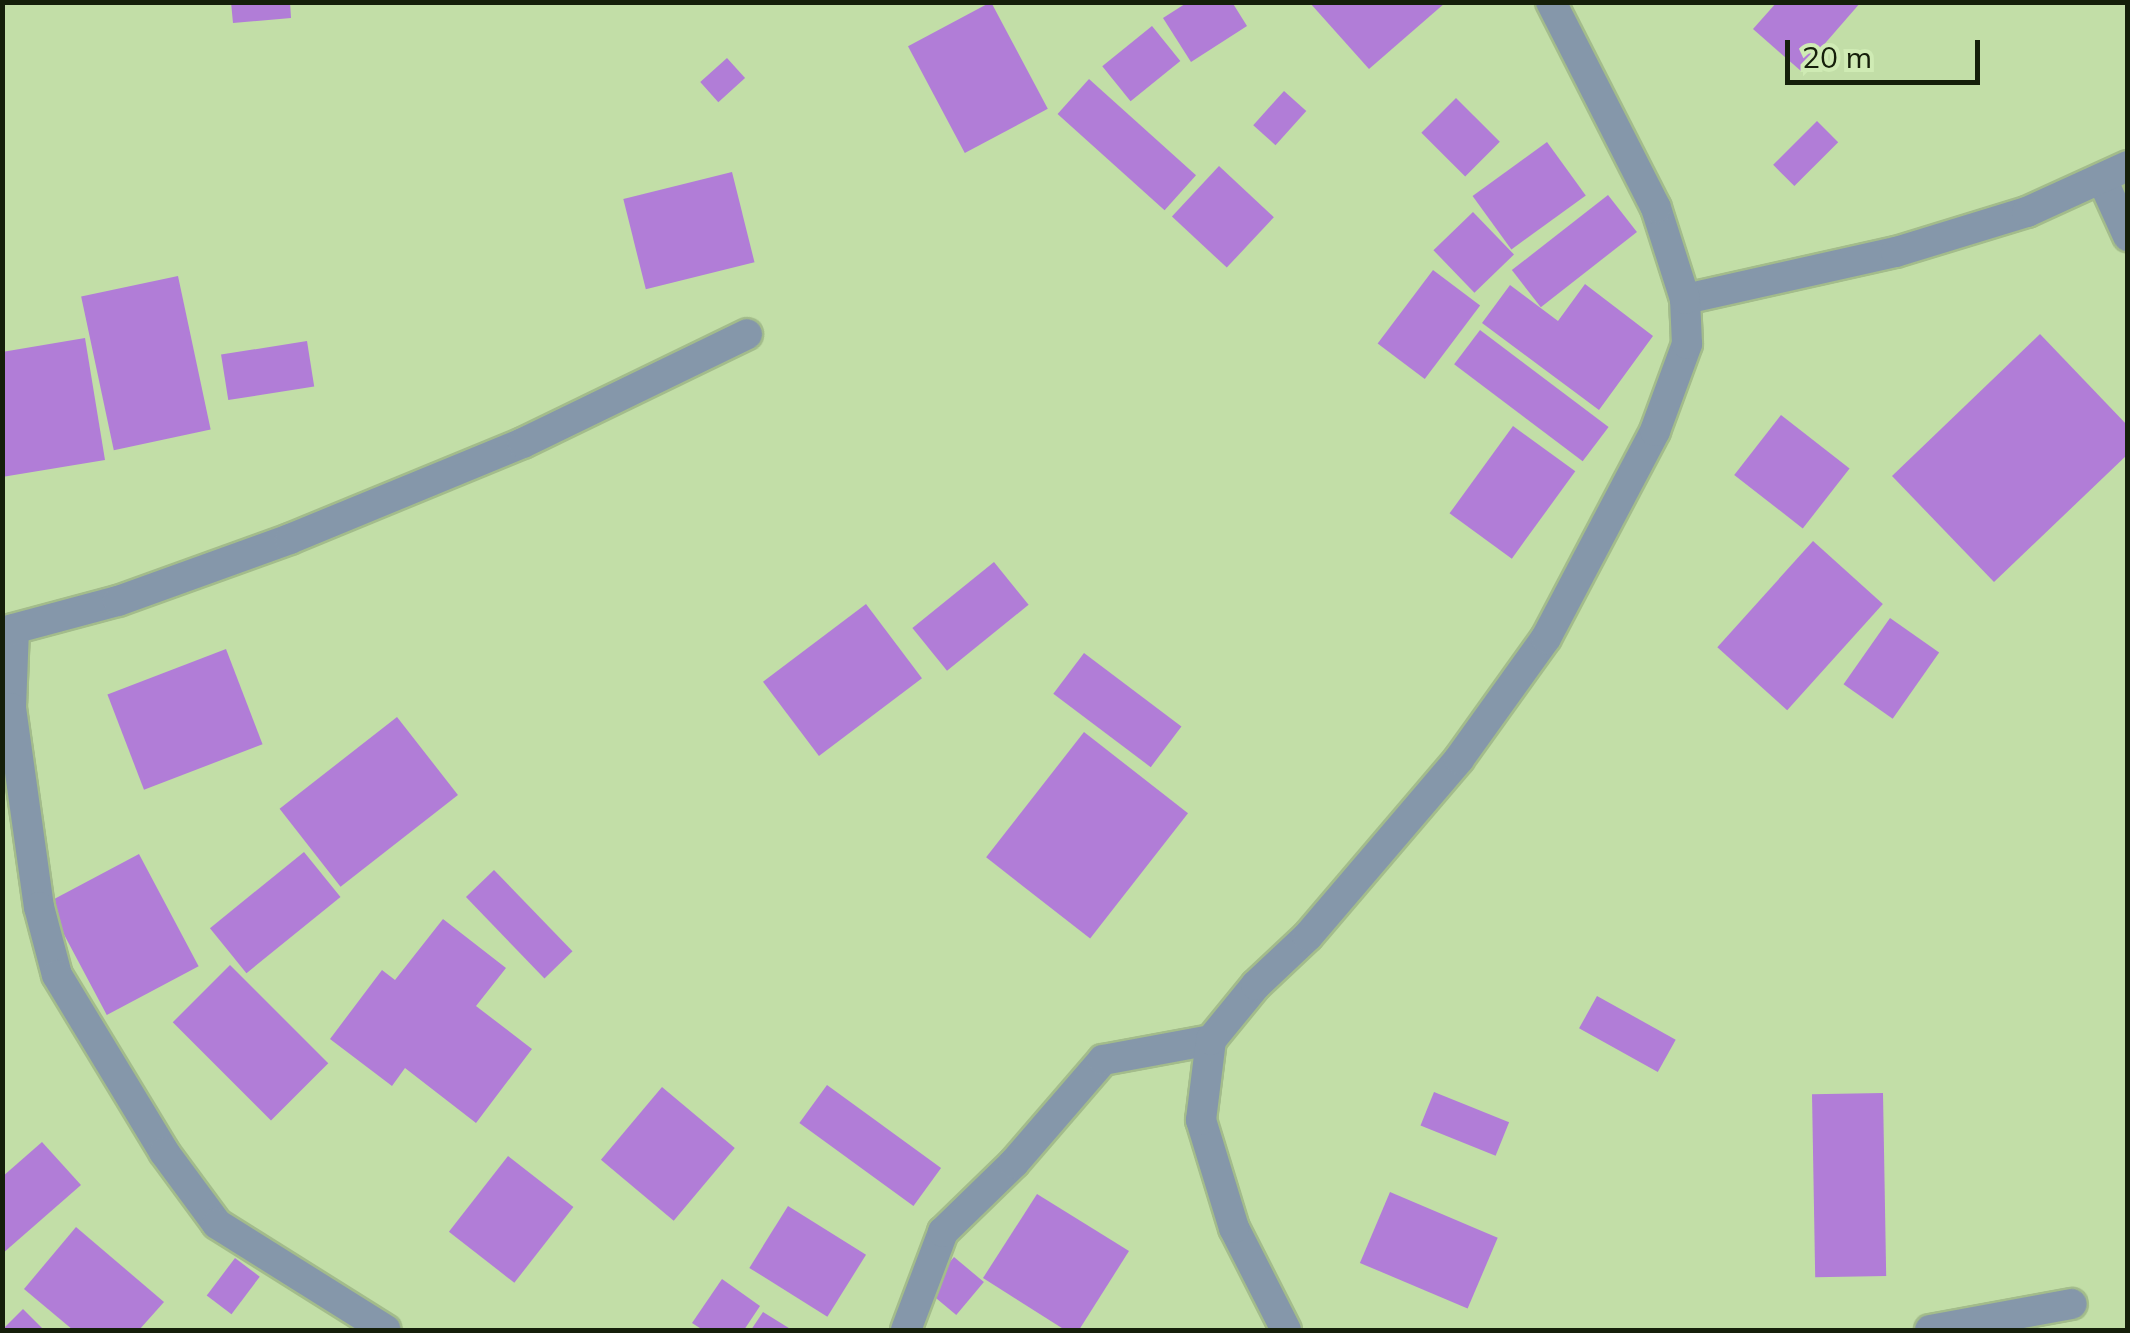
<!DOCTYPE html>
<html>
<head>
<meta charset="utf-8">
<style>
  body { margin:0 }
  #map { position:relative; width:2130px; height:1333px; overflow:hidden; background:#c2dea7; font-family:Mulish,sans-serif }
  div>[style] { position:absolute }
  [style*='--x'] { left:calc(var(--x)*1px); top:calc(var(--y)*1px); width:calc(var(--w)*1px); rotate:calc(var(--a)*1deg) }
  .building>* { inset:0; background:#b17dd7; transform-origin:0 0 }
  .roads { filter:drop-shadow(2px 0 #a3bc8b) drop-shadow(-2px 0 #a3bc8b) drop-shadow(0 2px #a3bc8b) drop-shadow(0 -2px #a3bc8b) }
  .street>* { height:30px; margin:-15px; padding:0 15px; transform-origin:15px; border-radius:15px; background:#8597aa }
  span { translate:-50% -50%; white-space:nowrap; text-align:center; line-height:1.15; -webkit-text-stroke:9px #cfebb4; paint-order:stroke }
  .frame { position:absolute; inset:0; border:5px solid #151f0a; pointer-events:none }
  .scale { position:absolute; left:1785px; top:40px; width:195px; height:45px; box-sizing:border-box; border:5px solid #151f0a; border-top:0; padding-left:12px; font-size:30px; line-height:35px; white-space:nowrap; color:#151f0a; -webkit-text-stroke:8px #cfebb4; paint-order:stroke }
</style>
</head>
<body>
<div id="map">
  <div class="building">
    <div style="clip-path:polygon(231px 2px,290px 2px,291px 18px,233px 23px)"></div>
    <div style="left:991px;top:2px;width:121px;height:94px;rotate:62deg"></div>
    <div style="clip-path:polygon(1188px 2px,1232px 2px,1247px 26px,1191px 62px,1163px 18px)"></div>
    <div style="clip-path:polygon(1777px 2px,1861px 2px,1801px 71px,1753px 29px)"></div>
    <div style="clip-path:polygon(1310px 3px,1445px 3px,1369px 69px)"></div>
    <div style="left:1152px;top:26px;width:45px;height:64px;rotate:51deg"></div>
    <div style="left:727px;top:58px;width:27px;height:36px;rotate:48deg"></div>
    <div style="left:1089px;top:79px;width:144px;height:47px;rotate:42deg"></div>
    <div style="left:1284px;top:91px;width:30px;height:46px;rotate:42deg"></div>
    <div style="left:1456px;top:98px;width:62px;height:49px;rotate:45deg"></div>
    <div style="left:1817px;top:121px;width:30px;height:62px;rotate:45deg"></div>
    <div style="left:1547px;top:142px;width:66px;height:92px;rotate:54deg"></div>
    <div style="left:1219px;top:166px;width:75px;height:69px;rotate:43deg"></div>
    <div style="left:732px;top:172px;width:93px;height:112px;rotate:76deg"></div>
    <div style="left:1608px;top:195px;width:47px;height:122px;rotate:52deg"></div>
    <div style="left:1473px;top:212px;width:59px;height:55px;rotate:46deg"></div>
    <div style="left:1433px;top:270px;width:59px;height:92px;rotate:37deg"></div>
    <div style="left:178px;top:276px;width:157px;height:99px;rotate:78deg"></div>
    <div style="clip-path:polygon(1585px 284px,1653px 336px,1599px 410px,1482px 323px,1510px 285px,1558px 321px)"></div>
    <div style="left:1480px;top:330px;width:161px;height:43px;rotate:37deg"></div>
    <div style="clip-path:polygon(2040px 334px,2128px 426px,2128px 454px,1994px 582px,1892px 476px)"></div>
    <div style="clip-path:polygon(85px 338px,105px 460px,2px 477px,2px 352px)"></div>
    <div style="left:307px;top:341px;width:46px;height:87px;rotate:81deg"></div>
    <div style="left:1781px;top:415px;width:87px;height:76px;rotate:38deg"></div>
    <div style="left:1513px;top:426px;width:77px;height:108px;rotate:36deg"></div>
    <div style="left:1813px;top:541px;width:94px;height:143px;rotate:42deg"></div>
    <div style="left:994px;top:562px;width:55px;height:105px;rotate:51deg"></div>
    <div style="left:866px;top:604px;width:93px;height:129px;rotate:53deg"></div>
    <div style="left:1890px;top:618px;width:60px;height:81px;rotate:35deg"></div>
    <div style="left:226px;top:649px;width:102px;height:127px;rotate:69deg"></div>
    <div style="left:1084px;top:653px;width:122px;height:51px;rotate:37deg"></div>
    <div style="left:397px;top:717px;width:99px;height:149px;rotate:52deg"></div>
    <div style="left:1084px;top:732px;width:132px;height:159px;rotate:38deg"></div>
    <div style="left:304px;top:852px;width:58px;height:121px;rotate:51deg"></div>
    <div style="left:139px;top:854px;width:127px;height:104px;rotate:62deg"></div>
    <div style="left:494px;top:870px;width:113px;height:39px;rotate:46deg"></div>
    <div style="clip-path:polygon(443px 919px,506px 968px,476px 1006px,532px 1049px,476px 1123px,405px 1068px,392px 1086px,330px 1039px,382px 970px,395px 980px)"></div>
    <div style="left:230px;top:965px;width:139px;height:81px;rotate:45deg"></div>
    <div style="left:1597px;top:996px;width:90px;height:37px;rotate:29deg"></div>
    <div style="left:827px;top:1085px;width:141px;height:47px;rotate:36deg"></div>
    <div style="left:662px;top:1087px;width:95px;height:95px;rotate:40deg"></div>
    <div style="left:1434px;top:1092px;width:81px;height:36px;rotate:22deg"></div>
    <div style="left:1883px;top:1093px;width:183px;height:71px;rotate:89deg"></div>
    <div style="clip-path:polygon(42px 1142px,81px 1185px,2px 1254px,2px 1177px)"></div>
    <div style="left:508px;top:1156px;width:83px;height:96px;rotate:38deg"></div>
    <div style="left:1390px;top:1192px;width:117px;height:77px;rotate:23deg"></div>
    <div style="clip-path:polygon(1037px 1194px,1129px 1251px,1079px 1330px,1065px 1330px,983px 1278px)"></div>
    <div style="left:788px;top:1206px;width:92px;height:73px;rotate:32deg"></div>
    <div style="clip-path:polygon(76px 1227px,164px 1302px,139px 1330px,73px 1330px,24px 1289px)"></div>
    <div style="left:954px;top:1257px;width:39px;height:43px;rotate:40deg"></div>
    <div style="left:235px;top:1258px;width:31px;height:47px;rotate:37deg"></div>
    <div style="clip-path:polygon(722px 1279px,760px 1306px,744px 1330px,703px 1330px,692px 1323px)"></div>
    <div style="clip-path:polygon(23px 1309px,44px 1330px,2px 1330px)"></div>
    <div style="clip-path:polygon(763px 1312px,792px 1330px,751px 1330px)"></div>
  </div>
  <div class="roads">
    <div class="street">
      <div style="--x:2102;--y:179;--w:63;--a:65.5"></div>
      <div style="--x:1685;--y:299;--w:216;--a:-12.6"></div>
      <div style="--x:1896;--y:252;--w:137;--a:-17"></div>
      <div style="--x:2027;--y:212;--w:111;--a:-24.5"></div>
      <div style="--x:14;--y:629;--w:79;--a:92.2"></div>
      <div style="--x:11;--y:708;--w:201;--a:82"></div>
      <div style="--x:39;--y:907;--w:70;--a:75.2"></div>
      <div style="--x:57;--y:975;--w:207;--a:58.8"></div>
      <div style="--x:164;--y:1152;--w:89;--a:53.6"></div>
      <div style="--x:217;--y:1224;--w:199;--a:32.1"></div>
      <div style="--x:2;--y:632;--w:120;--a:-15"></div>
      <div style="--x:118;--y:601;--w:183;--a:-19.8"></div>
      <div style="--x:290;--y:539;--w:252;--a:-22.4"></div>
      <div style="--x:523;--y:443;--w:249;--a:-25.9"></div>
      <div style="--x:906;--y:1330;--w:105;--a:-69.3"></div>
      <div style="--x:943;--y:1232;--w:99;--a:-44.2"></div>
      <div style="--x:1014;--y:1163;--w:136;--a:-49.2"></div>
      <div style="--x:1103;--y:1060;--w:110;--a:-10.5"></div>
      <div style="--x:1286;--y:1330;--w:114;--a:-117"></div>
      <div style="--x:1234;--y:1228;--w:113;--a:-107"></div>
      <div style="--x:1201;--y:1120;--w:81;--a:-82.9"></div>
      <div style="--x:1211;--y:1040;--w:71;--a:-50.7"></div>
      <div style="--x:1256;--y:985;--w:71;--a:-43.3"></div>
      <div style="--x:1308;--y:936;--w:233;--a:-49.5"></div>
      <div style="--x:1459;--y:759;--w:149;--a:-54.3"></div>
      <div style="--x:1546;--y:638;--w:234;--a:-62.2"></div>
      <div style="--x:1655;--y:431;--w:93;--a:-69.8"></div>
      <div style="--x:1687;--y:344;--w:45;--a:-92.5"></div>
      <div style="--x:1685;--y:299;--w:96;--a:-107.7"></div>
      <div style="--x:1656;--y:208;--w:231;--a:-117"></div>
      <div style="--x:1930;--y:1330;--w:144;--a:-10.4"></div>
    </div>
  </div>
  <div class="frame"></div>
  <div class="scale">20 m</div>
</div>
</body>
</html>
